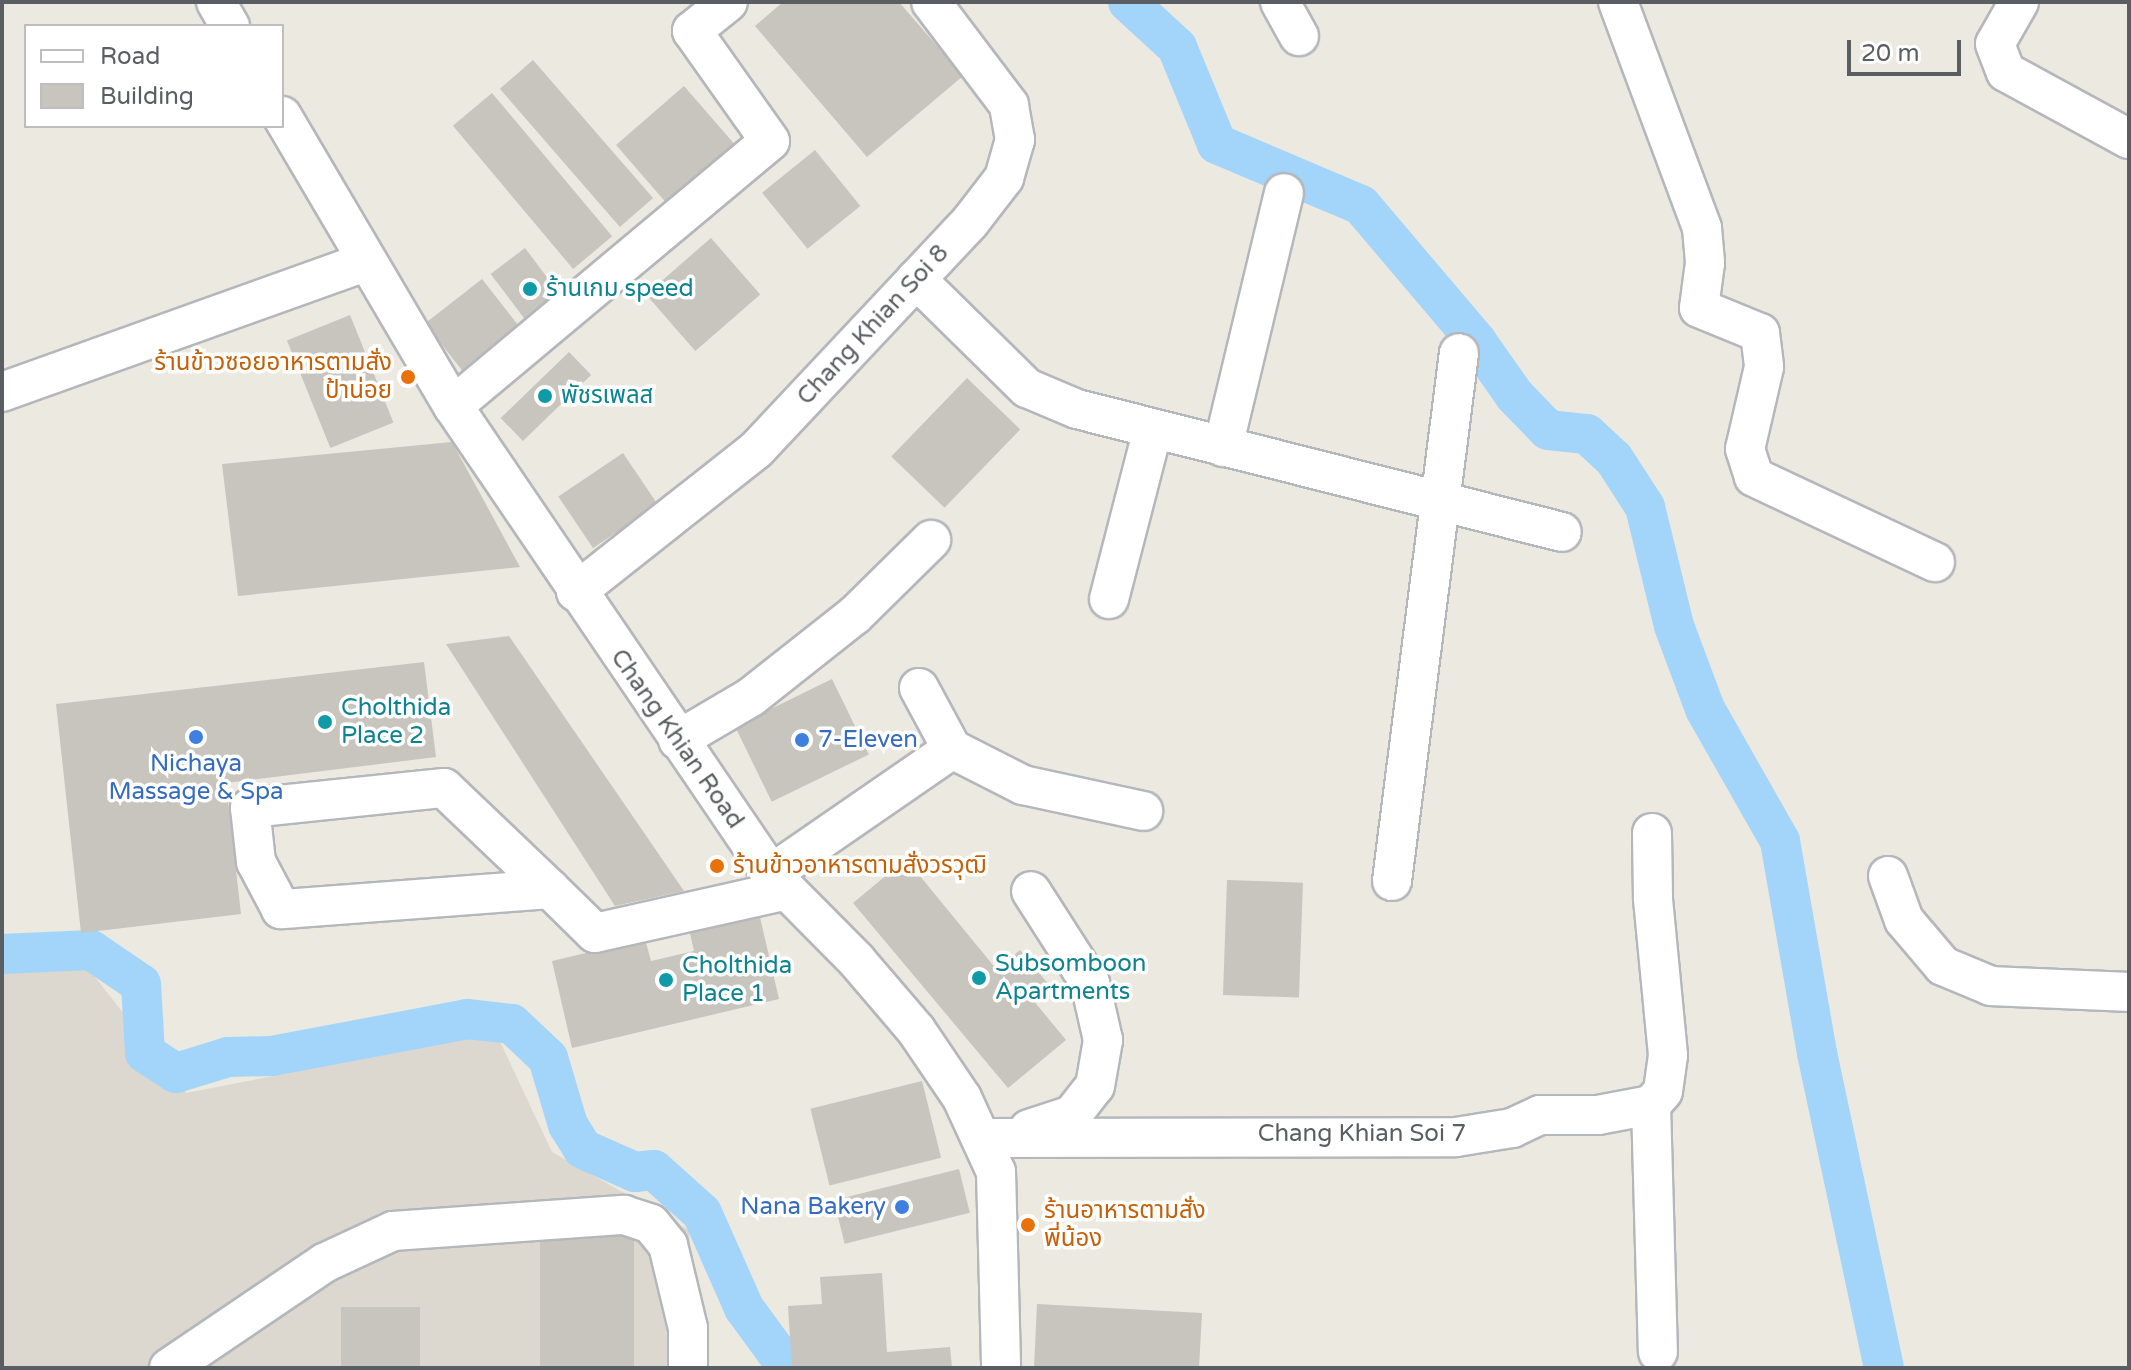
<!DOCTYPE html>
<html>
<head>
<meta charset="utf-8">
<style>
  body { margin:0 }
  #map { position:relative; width:2131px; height:1370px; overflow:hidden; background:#ece9e1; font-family:"Varela Round","Noto Sans Thai",sans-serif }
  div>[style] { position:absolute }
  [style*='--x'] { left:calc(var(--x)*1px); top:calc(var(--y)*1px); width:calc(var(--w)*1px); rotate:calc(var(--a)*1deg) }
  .education>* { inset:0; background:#dcd8cf }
  .canal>* { height:40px; margin:-20px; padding:0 20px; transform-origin:20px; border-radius:20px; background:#a3d5fa }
  .building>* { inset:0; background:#c8c4be; transform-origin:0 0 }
  .roads { filter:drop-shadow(2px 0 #b4b7bb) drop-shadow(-2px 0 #b4b7bb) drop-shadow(0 2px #b4b7bb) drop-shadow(0 -2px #b4b7bb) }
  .minor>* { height:38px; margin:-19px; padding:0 19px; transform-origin:19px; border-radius:19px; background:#fff }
  .dots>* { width:22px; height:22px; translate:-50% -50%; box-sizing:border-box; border:4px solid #fff; border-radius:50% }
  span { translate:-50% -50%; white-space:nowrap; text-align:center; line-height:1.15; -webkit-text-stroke:7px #fff; paint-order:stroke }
  .culture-label { font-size:24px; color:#0d838f }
  .left { translate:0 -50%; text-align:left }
  .street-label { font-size:24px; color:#5a5d61 }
  .food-label { font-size:24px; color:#c56008 }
  .right { translate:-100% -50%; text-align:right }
  .shop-label { font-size:24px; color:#366cbe }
  .frame { position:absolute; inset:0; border:4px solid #5a5d61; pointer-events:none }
  .legend { position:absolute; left:24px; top:24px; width:260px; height:104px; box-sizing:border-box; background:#fff; border:2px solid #bdbec0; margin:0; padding:10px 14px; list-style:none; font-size:24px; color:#5a5d61 }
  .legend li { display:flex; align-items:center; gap:16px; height:40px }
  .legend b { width:40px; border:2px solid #bdbec0 }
  .scale { position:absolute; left:1847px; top:40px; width:114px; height:36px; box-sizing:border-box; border:4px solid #5a5d61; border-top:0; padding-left:10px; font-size:24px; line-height:28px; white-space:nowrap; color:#5a5d61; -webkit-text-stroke:6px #fff; paint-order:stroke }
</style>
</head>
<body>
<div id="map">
  <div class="education">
    <div style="clip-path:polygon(2px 960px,88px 968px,186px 1093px,496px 1033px,552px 1152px,689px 1230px,700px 1368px,2px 1368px)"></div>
  </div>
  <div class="canal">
    <div style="--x:1128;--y:2;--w:67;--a:42.6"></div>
    <div style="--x:1177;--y:47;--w:105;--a:67.6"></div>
    <div style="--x:1217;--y:144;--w:156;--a:23"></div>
    <div style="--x:1361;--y:205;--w:180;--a:49.7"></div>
    <div style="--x:1477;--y:342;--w:66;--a:54.9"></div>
    <div style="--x:1515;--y:396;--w:47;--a:45.9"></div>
    <div style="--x:1548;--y:430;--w:39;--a:6"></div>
    <div style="--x:1587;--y:434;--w:37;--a:43"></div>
    <div style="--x:1614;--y:459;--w:57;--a:57.1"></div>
    <div style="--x:1645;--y:507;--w:122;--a:76.3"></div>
    <div style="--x:1674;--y:626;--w:89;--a:69.5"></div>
    <div style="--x:1705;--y:709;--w:152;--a:60.4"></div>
    <div style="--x:1780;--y:841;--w:215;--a:80.1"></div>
    <div style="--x:1817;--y:1053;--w:322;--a:78"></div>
    <div style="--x:2;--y:954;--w:89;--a:-2.6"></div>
    <div style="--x:91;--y:950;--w:60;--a:34.2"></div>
    <div style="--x:141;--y:984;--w:69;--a:86.7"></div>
    <div style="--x:145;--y:1053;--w:37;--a:33"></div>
    <div style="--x:176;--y:1073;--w:54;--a:-17.1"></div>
    <div style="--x:228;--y:1057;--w:44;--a:-1.3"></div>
    <div style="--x:272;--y:1056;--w:198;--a:-10.7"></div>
    <div style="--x:467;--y:1019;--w:45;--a:6.3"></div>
    <div style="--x:512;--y:1024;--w:50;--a:43.4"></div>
    <div style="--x:548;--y:1058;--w:70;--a:73.4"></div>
    <div style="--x:568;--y:1125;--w:28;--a:58"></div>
    <div style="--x:583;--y:1149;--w:57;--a:23.9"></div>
    <div style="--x:635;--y:1172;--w:19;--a:-6"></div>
    <div style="--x:654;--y:1170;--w:64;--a:41.9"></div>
    <div style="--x:702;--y:1213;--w:104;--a:66.1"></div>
    <div style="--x:744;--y:1308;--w:64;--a:53.8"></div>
    <div style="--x:782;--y:1360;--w:8;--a:90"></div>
  </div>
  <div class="building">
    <div style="clip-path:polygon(783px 2px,899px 2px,963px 76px,867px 157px,755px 26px)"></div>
    <div style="left:533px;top:60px;width:183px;height:44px;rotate:49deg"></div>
    <div style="left:684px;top:86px;width:80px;height:90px;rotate:49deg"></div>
    <div style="left:492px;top:93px;width:187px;height:51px;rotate:50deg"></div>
    <div style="left:815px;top:150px;width:72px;height:68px;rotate:51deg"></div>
    <div style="left:711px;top:238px;width:75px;height:86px;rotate:49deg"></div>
    <div style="left:525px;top:248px;width:71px;height:43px;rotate:53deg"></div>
    <div style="left:482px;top:279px;width:68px;height:72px;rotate:52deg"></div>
    <div style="left:350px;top:315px;width:116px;height:68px;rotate:68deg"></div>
    <div style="left:569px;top:352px;width:32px;height:95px;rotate:46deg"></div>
    <div style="left:967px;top:378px;width:74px;height:109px;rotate:44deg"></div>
    <div style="clip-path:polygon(452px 442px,520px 567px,238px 596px,222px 464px)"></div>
    <div style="left:623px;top:453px;width:62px;height:78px;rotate:56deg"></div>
    <div style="clip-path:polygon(509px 636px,684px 891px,615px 906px,446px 644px)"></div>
    <div style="clip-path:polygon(424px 662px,436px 757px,226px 783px,241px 914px,81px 933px,56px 704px)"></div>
    <div style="left:832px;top:679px;width:84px;height:108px;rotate:64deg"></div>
    <div style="clip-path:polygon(906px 859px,997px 970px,1020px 950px,1050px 986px,1033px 1000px,1066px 1040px,1008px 1088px,853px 903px)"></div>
    <div style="left:1227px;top:880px;width:76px;height:115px;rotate:2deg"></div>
    <div style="clip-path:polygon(759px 913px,779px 999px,572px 1048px,552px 961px,645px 939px,651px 961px,694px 951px,689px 929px)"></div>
    <div style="left:922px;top:1081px;width:79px;height:115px;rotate:76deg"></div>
    <div style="left:959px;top:1169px;width:45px;height:129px;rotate:76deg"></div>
    <div style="left:540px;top:1228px;width:94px;height:140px"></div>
    <div style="clip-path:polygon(882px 1273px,887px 1352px,950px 1347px,952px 1368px,792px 1368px,788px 1306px,822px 1304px,820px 1277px)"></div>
    <div style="clip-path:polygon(1037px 1304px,1202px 1313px,1199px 1368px,1034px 1368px)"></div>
    <div style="left:341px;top:1307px;width:79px;height:61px"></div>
  </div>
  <div class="roads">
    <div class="minor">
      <div style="--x:216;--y:2;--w:28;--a:60"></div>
      <div style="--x:1280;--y:2;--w:39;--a:61"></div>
      <div style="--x:1618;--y:2;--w:241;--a:69.6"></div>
      <div style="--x:1702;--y:228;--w:35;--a:85"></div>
      <div style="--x:1705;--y:263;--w:45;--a:97.6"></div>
      <div style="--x:1699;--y:308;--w:66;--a:22.3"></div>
      <div style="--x:1760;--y:333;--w:34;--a:83"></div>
      <div style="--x:1764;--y:367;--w:84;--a:103"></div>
      <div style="--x:1745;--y:449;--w:29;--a:72"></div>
      <div style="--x:1754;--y:477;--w:200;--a:25.2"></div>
      <div style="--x:2019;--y:2;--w:48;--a:119.7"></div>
      <div style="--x:1995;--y:44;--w:30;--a:69"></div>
      <div style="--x:2006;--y:72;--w:140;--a:28.6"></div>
      <div style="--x:282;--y:116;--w:337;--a:59.5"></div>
      <div style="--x:453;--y:406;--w:566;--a:55.8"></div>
      <div style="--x:771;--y:874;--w:122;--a:45.3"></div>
      <div style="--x:857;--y:961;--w:91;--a:49.5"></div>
      <div style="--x:916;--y:1030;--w:82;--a:55.9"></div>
      <div style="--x:962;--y:1098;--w:81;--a:65.3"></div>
      <div style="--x:996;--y:1172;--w:196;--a:88.5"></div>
      <div style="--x:916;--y:279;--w:156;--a:44.5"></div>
      <div style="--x:1027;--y:388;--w:54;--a:22.8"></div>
      <div style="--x:1077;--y:409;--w:500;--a:14.23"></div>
      <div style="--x:2;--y:392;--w:387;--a:-19.7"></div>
      <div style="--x:453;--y:406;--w:413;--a:-39.9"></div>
      <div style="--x:770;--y:141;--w:135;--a:-125.3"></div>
      <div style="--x:692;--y:31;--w:46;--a:-38.9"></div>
      <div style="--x:1223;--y:447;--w:261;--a:-76.5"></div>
      <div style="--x:576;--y:592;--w:229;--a:-38.3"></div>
      <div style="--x:756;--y:450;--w:313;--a:-46.8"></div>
      <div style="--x:970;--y:222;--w:56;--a:-52.3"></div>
      <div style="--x:1004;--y:178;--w:40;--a:-74"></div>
      <div style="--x:1015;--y:140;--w:36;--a:-100"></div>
      <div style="--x:1009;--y:105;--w:129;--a:-127.1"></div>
      <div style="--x:1109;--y:599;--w:176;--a:-75.5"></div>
      <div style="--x:919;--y:688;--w:69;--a:61.6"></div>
      <div style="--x:952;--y:749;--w:80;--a:26.9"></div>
      <div style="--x:1023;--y:785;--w:123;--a:12.2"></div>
      <div style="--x:678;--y:740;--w:85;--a:-30.5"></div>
      <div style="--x:751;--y:697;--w:132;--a:-38.3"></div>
      <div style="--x:855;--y:615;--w:107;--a:-44.6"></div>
      <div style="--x:771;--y:874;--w:220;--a:-34.6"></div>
      <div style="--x:1888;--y:876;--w:47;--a:70"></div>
      <div style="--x:1904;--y:920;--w:60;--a:49.7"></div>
      <div style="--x:1943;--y:966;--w:52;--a:22.6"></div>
      <div style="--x:1991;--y:986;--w:138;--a:2.5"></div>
      <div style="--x:1392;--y:881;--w:532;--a:-82.77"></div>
      <div style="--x:550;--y:889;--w:270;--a:175.7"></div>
      <div style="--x:281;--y:909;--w:53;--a:-118"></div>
      <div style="--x:256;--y:862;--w:54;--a:-96.3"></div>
      <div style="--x:250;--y:808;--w:195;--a:-5.9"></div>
      <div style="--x:444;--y:788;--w:146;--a:43.6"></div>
      <div style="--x:550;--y:889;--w:63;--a:44.4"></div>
      <div style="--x:595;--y:933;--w:193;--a:-12.6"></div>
      <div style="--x:1651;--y:1105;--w:247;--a:88.4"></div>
      <div style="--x:1029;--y:1129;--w:45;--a:-18"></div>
      <div style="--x:1072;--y:1115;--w:37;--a:-52"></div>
      <div style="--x:1095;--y:1086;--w:47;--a:-80.1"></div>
      <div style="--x:1103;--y:1040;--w:58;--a:-102.8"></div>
      <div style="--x:1090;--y:983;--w:109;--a:-122.7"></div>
      <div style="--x:983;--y:1138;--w:473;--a:-0.1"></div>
      <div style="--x:1456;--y:1137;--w:57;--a:-9.1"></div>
      <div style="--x:1512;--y:1128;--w:31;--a:-25"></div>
      <div style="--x:1540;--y:1115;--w:58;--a:0"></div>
      <div style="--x:1598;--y:1115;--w:54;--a:-10.7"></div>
      <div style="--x:1651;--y:1105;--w:18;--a:-49"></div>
      <div style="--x:1663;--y:1091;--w:36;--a:-82"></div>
      <div style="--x:1668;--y:1055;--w:158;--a:-95.5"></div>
      <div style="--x:1653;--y:898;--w:65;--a:-90.9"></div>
      <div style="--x:169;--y:1368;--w:187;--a:-34.1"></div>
      <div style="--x:324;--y:1263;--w:76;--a:-24.9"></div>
      <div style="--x:393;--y:1231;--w:232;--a:-4"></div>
      <div style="--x:624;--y:1215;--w:28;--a:18"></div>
      <div style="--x:651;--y:1224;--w:27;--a:51"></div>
      <div style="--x:668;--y:1245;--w:85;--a:76.5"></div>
      <div style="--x:688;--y:1328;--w:40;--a:90"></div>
    </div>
  </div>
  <div class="dots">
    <div style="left:530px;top:289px;background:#0f9aa8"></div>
    <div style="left:408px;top:377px;background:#e8710a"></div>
    <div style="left:545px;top:396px;background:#0f9aa8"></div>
    <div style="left:325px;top:722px;background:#0f9aa8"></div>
    <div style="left:196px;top:737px;background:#3f7fe0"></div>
    <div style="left:802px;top:740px;background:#3f7fe0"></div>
    <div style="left:717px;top:866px;background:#e8710a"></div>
    <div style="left:979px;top:978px;background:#0f9aa8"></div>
    <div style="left:666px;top:980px;background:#0f9aa8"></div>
    <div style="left:902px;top:1207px;background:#3f7fe0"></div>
    <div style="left:1028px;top:1225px;background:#e8710a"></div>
  </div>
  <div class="culture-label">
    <span class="left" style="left:546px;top:289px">ร้านเกม speed</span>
    <span class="left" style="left:561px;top:396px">พัชรเพลส</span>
    <span class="left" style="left:341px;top:722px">Cholthida<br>Place 2</span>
    <span class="left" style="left:995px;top:978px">Subsomboon<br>Apartments</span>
    <span class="left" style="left:682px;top:980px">Cholthida<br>Place 1</span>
  </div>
  <div class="street-label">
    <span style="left:873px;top:325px;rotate:-47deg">Chang Khian Soi 8</span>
    <span style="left:677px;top:739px;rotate:55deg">Chang Khian Road</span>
    <span style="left:1362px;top:1134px">Chang Khian Soi 7</span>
  </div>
  <div class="food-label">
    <span class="right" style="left:392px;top:377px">ร้านข้าวซอยอาหารตามสั่ง<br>ป้าน่อย</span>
    <span class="left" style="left:733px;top:866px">ร้านข้าวอาหารตามสั่งวรวุฒิ</span>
    <span class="left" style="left:1044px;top:1225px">ร้านอาหารตามสั่ง<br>พี่น้อง</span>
  </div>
  <div class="shop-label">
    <span class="left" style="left:818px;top:740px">7-Eleven</span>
    <span style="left:196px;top:778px">Nichaya<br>Massage &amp; Spa</span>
    <span class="right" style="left:886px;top:1207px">Nana Bakery</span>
  </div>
  <div class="frame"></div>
  <ul class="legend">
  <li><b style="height:10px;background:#fff"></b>Road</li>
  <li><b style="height:22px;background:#c8c4be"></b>Building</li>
  </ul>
  <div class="scale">20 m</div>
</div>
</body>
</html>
